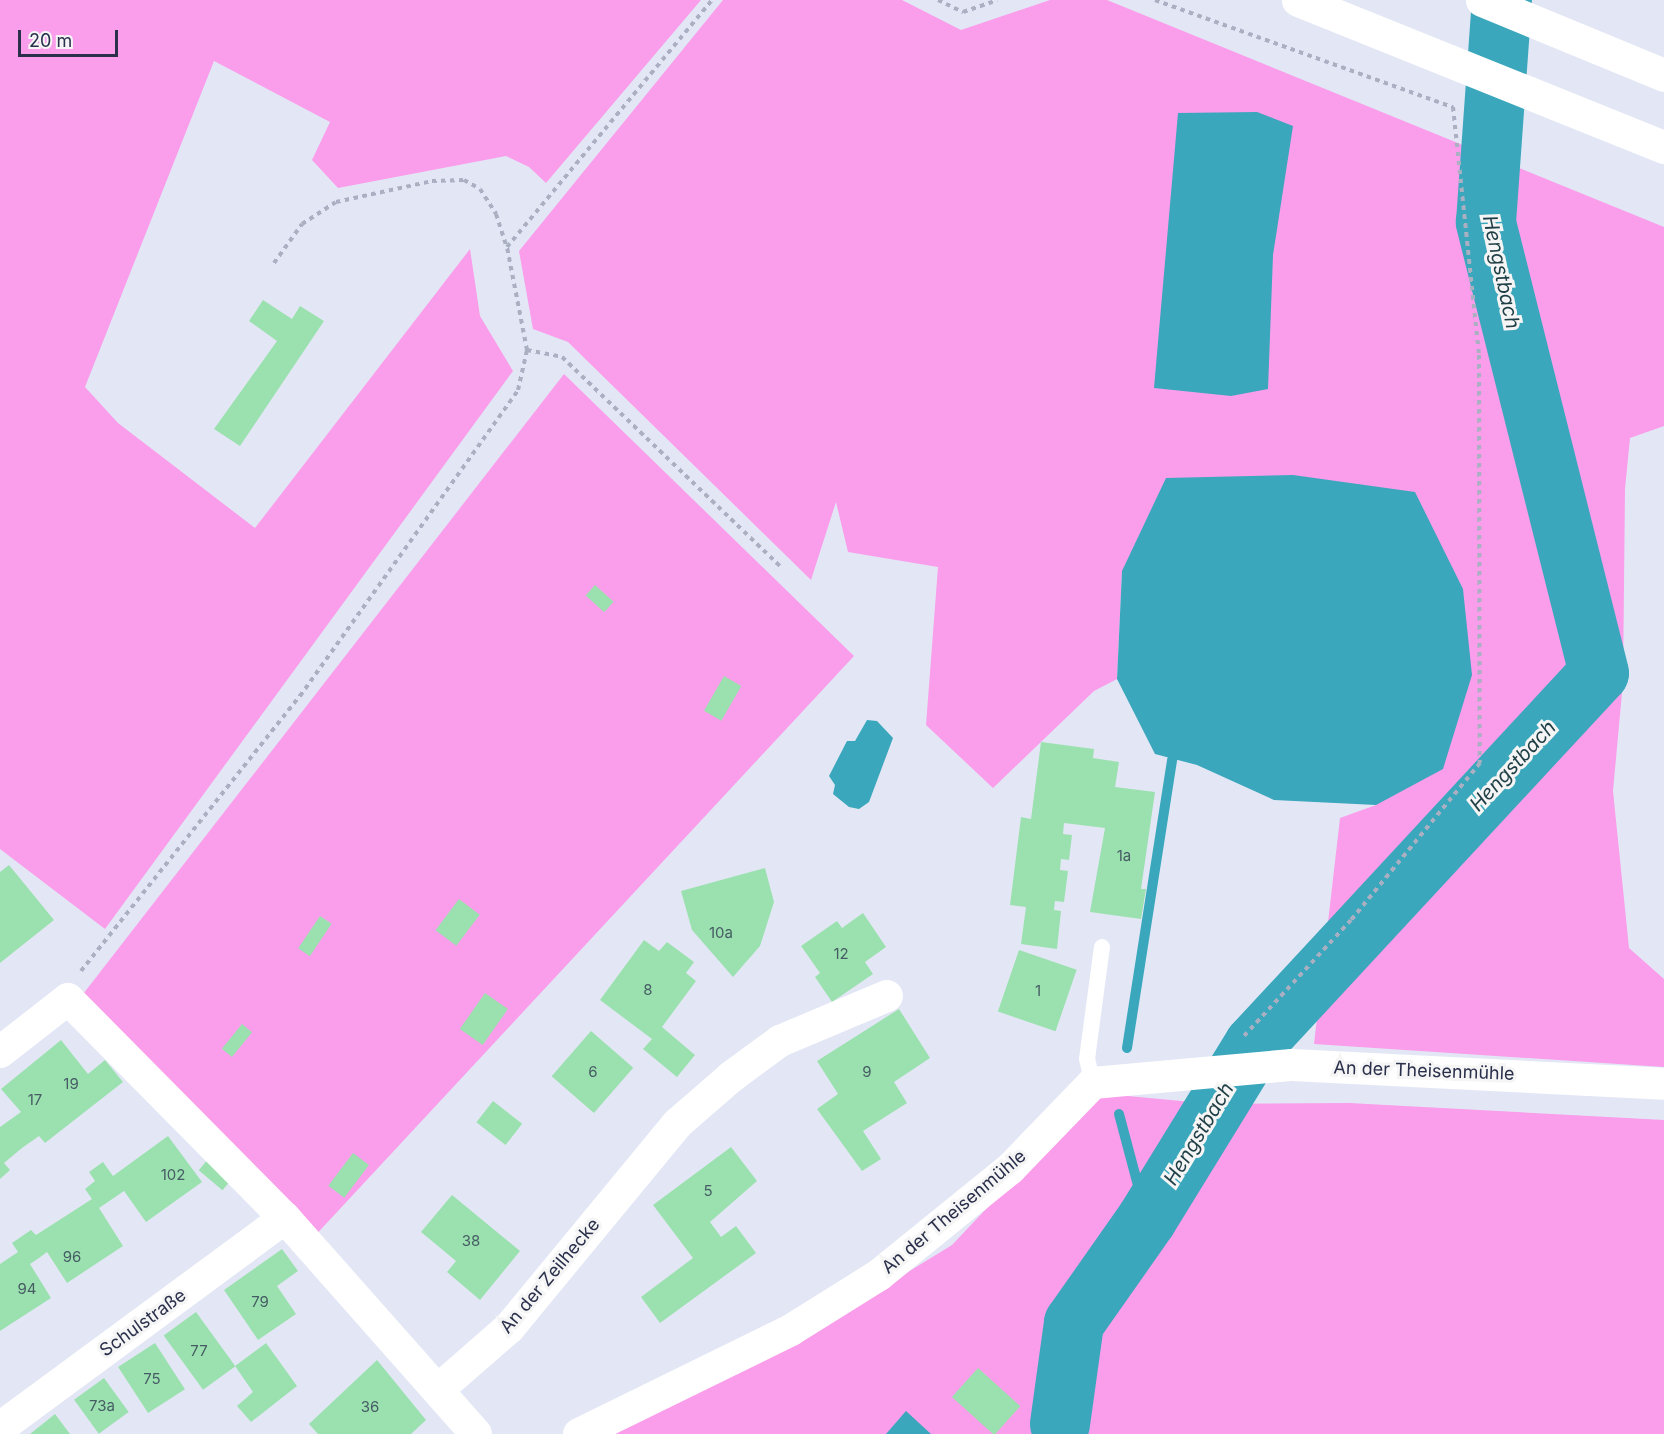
<!DOCTYPE html>
<html>
<head>
<meta charset="utf-8">
<style>
  body { margin:0 }
  #map { position:relative; width:1664px; height:1434px; overflow:hidden; background:#e3e7f5; font-family:Inter,sans-serif }
  div>[style] { position:absolute }
  [style*='--x'] { left:calc(var(--x)*1px); top:calc(var(--y)*1px); width:calc(var(--w)*1px); rotate:calc(var(--a)*1deg) }
  .green>* { inset:0; background:#fa9deb }
  .water>* { inset:0; background:#3aa7bc }
  .stream>* { height:10px; margin:-5px; padding:0 5px; transform-origin:5px; border-radius:5px; background:#3aa7bc }
  .river>* { height:60px; margin:-30px; padding:0 30px; transform-origin:30px; border-radius:30px; background:#3aa7bc }
  .building>* { inset:0; background:#9be1af; transform-origin:0 0 }
  .path>* { height:4px; margin-top:-2px; transform-origin:0; background:repeating-linear-gradient(90deg,#aaafc1 0 4.5px,transparent 0 9px) }
  .lane>* { height:16px; margin:-8px; padding:0 8px; transform-origin:8px; border-radius:8px; background:#fff }
  .street>* { height:32px; margin:-16px; padding:0 16px; transform-origin:16px; border-radius:16px; background:#fff }
  .highway>* { height:33px; margin:-16.5px; padding:0 16.5px; transform-origin:16.5px; border-radius:16.5px; background:#fff }
  span { translate:-50% -50%; white-space:nowrap; text-align:center; line-height:1.15; -webkit-text-stroke:6px #f5f5f5; paint-order:stroke }
  .number-label { font-size:15px; color:#465c64 }
  .number-label span { -webkit-text-stroke-width:0 }
  .street-label { font-size:18px; color:#2a304b }
  .water-label { font-size:20px; color:#1f3f46; font-style:italic }
  .scale { position:absolute; left:18px; top:30px; width:100px; height:27px; box-sizing:border-box; border:3px solid #2a304b; border-top:0; padding-left:8px; font-size:18px; line-height:21px; white-space:nowrap; color:#2a304b; -webkit-text-stroke:4px #f5f5f5; paint-order:stroke }
</style>
</head>
<body>
<div id="map">
  <div class="green">
    <div style="clip-path:polygon(0 0,701px 0,546px 183px,529px 167px,506px 156px,338px 188px,312px 160px,330px 122px,214px 61px,85px 387px,118px 423px,255px 528px,470px 249px,480px 316px,513px 371px,105px 929px,0 849px)"></div>
    <div style="clip-path:polygon(723px 0,902px 0,961px 30px,1050px 0,1107px 0,1664px 227px,1664px 426px,1630px 438px,1625px 489px,1623px 682px,1613px 791px,1629px 948px,1664px 979px,1664px 1067px,1314px 1044px,1340px 818px,1376px 805px,1122px 571px,1117px 679px,1094px 691px,993px 788px,926px 725px,938px 567px,848px 552px,836px 502px,811px 580px,568px 342px,533px 329px,519px 251px)"></div>
    <div style="clip-path:polygon(564px 374px,854px 656px,311px 1240px,80px 998px)"></div>
    <div style="clip-path:polygon(1096px 1093px,1213px 1104px,1349px 1103px,1664px 1120px,1664px 1434px,607px 1434px,802px 1337px,952px 1245px)"></div>
  </div>
  <div class="water">
    <div style="clip-path:polygon(1257px 112px,1293px 126px,1273px 255px,1268px 389px,1231px 396px,1154px 388px,1178px 113px)"></div>
    <div style="clip-path:polygon(1293px 475px,1415px 492px,1463px 589px,1472px 675px,1443px 769px,1376px 805px,1274px 800px,1197px 765px,1155px 754px,1117px 679px,1122px 571px,1166px 478px)"></div>
    <div style="clip-path:polygon(867px 720px,877px 721px,893px 738px,869px 802px,859px 809px,849px 807px,833px 794px,835px 785px,829px 776px,847px 741px,855px 741px)"></div>
    <div style="clip-path:polygon(906px 1411px,931px 1434px,886px 1434px)"></div>
  </div>
  <div class="stream">
    <div style="--x:1127;--y:1048;--w:292;--a:-81.1"></div>
    <div style="--x:1119;--y:1114;--w:109;--a:75.1"></div>
  </div>
  <div class="river">
    <div style="--x:1060;--y:1424;--w:102;--a:-82.1"></div>
    <div style="--x:1074;--y:1323;--w:127;--a:-54.9"></div>
    <div style="--x:1147;--y:1219;--w:204;--a:-58.4"></div>
    <div style="--x:1254;--y:1045;--w:507;--a:-47.16"></div>
    <div style="--x:1599;--y:673;--w:465;--a:-104.1"></div>
    <div style="--x:1486;--y:222;--w:223;--a:-85.9"></div>
  </div>
  <div class="building">
    <div style="clip-path:polygon(263px 300px,292px 319px,300px 306px,324px 321px,240px 446px,214px 429px,277px 341px,249px 321px)"></div>
    <div style="left:595px;top:585px;width:25px;height:14px;rotate:42deg"></div>
    <div style="left:724px;top:676px;width:20px;height:40px;rotate:30deg"></div>
    <div style="clip-path:polygon(1041px 742px,1094px 749px,1093px 758px,1119px 762px,1115px 787px,1155px 792px,1141px 889px,1146px 889px,1141px 919px,1090px 912px,1105px 828px,1064px 823px,1063px 834px,1072px 835px,1069px 860px,1061px 859px,1060px 870px,1068px 871px,1064px 902px,1055px 901px,1054px 910px,1061px 911px,1057px 949px,1021px 944px,1026px 907px,1010px 905px,1021px 817px,1031px 819px)"></div>
    <div style="clip-path:polygon(9px 865px,54px 920px,0 963px,0 872px)"></div>
    <div style="clip-path:polygon(765px 868px,774px 902px,760px 946px,733px 977px,692px 930px,681px 891px)"></div>
    <div style="left:459px;top:899px;width:26px;height:39px;rotate:37deg"></div>
    <div style="clip-path:polygon(863px 913px,886px 947px,865px 962px,873px 974px,832px 1002px,815px 977px,820px 973px,801px 946px,837px 921px,842px 928px)"></div>
    <div style="left:320px;top:916px;width:14px;height:39px;rotate:34deg"></div>
    <div style="clip-path:polygon(644px 940px,659px 951px,667px 942px,694px 962px,686px 973px,696px 981px,662px 1027px,695px 1055px,677px 1077px,643px 1049px,652px 1039px,600px 1000px)"></div>
    <div style="left:1019px;top:950px;width:61px;height:65px;rotate:19deg"></div>
    <div style="left:485px;top:993px;width:28px;height:44px;rotate:35deg"></div>
    <div style="clip-path:polygon(899px 1009px,930px 1058px,894px 1082px,907px 1103px,863px 1131px,881px 1159px,862px 1171px,817px 1109px,838px 1094px,817px 1061px)"></div>
    <div style="left:242px;top:1024px;width:13px;height:32px;rotate:39deg"></div>
    <div style="left:591px;top:1031px;width:56px;height:60px;rotate:41deg"></div>
    <div style="clip-path:polygon(61px 1040px,88px 1074px,105px 1060px,123px 1082px,45px 1143px,39px 1136px,22px 1148px,4px 1163px,10px 1170px,0 1179px,0 1127px,21px 1112px,1px 1089px)"></div>
    <div style="left:493px;top:1101px;width:37px;height:27px;rotate:38deg"></div>
    <div style="clip-path:polygon(168px 1136px,202px 1182px,146px 1222px,124px 1191px,99px 1208px,123px 1246px,67px 1283px,47px 1252px,39px 1258px,30px 1264px,51px 1298px,0 1331px,0 1264px,18px 1252px,12px 1243px,31px 1230px,36px 1235px,92px 1199px,85px 1189px,95px 1181px,89px 1172px,103px 1162px,113px 1176px)"></div>
    <div style="clip-path:polygon(731px 1147px,757px 1181px,710px 1222px,721px 1237px,736px 1226px,756px 1253px,660px 1323px,641px 1297px,693px 1258px,653px 1205px)"></div>
    <div style="left:353px;top:1153px;width:20px;height:41px;rotate:37deg"></div>
    <div style="left:209px;top:1158px;width:31px;height:16px;rotate:40deg"></div>
    <div style="clip-path:polygon(452px 1195px,520px 1251px,480px 1300px,447px 1272px,456px 1261px,421px 1232px)"></div>
    <div style="clip-path:polygon(282px 1249px,298px 1271px,277px 1286px,296px 1314px,258px 1340px,224px 1290px)"></div>
    <div style="left:196px;top:1312px;width:67px;height:40px;rotate:54deg"></div>
    <div style="left:155px;top:1343px;width:55px;height:44px;rotate:57deg"></div>
    <div style="clip-path:polygon(266px 1343px,297px 1386px,251px 1422px,237px 1406px,253px 1392px,235px 1366px)"></div>
    <div style="clip-path:polygon(377px 1360px,426px 1420px,411px 1434px,318px 1434px,309px 1424px)"></div>
    <div style="left:978px;top:1368px;width:57px;height:39px;rotate:42deg"></div>
    <div style="left:104px;top:1378px;width:42px;height:37px;rotate:54deg"></div>
    <div style="clip-path:polygon(55px 1414px,70px 1434px,30px 1434px)"></div>
  </div>
  <div class="path">
    <div style="--x:938;--y:0;--w:28;--a:26"></div>
    <div style="--x:963;--y:12;--w:36;--a:-19"></div>
    <div style="--x:1155;--y:0;--w:317;--a:19.8"></div>
    <div style="--x:1453;--y:107;--w:249;--a:84"></div>
    <div style="--x:1479;--y:355;--w:408;--a:89.9"></div>
    <div style="--x:1480;--y:763;--w:203;--a:129.4"></div>
    <div style="--x:1351;--y:920;--w:158;--a:132.7"></div>
    <div style="--x:274;--y:263;--w:48;--a:-54.3"></div>
    <div style="--x:302;--y:224;--w:40;--a:-32.9"></div>
    <div style="--x:336;--y:202;--w:98;--a:-12.3"></div>
    <div style="--x:432;--y:181;--w:32;--a:-2"></div>
    <div style="--x:464;--y:180;--w:18;--a:29"></div>
    <div style="--x:480;--y:189;--w:30;--a:57"></div>
    <div style="--x:496;--y:214;--w:35;--a:72"></div>
    <div style="--x:527;--y:350;--w:36;--a:11"></div>
    <div style="--x:562;--y:357;--w:305;--a:43.8"></div>
    <div style="--x:81;--y:971;--w:352;--a:-51.5"></div>
    <div style="--x:300;--y:696;--w:376;--a:-54.5"></div>
    <div style="--x:518;--y:390;--w:41;--a:-77.3"></div>
    <div style="--x:527;--y:350;--w:105;--a:-101"></div>
    <div style="--x:507;--y:247;--w:321;--a:-50.3"></div>
  </div>
  <div class="lane">
    <div style="--x:1093;--y:1083;--w:25;--a:-104"></div>
    <div style="--x:1087;--y:1059;--w:113;--a:-82.4"></div>
  </div>
  <div class="street">
    <div style="--x:0;--y:1052;--w:86;--a:-37.9"></div>
    <div style="--x:68;--y:999;--w:308;--a:45.3"></div>
    <div style="--x:285;--y:1218;--w:288;--a:48.5"></div>
    <div style="--x:439;--y:1389;--w:93;--a:-41.1"></div>
    <div style="--x:509;--y:1328;--w:264;--a:-50.5"></div>
    <div style="--x:677;--y:1124;--w:72;--a:-41"></div>
    <div style="--x:731;--y:1077;--w:61;--a:-36.3"></div>
    <div style="--x:780;--y:1041;--w:116;--a:-22.8"></div>
    <div style="--x:0;--y:1428;--w:354;--a:-36.4"></div>
    <div style="--x:579;--y:1434;--w:236;--a:-26.1"></div>
    <div style="--x:791;--y:1330;--w:104;--a:-32"></div>
    <div style="--x:879;--y:1275;--w:170;--a:-39"></div>
    <div style="--x:1011;--y:1168;--w:118;--a:-46"></div>
    <div style="--x:1093;--y:1083;--w:200;--a:-5.2"></div>
    <div style="--x:1292;--y:1065;--w:372;--a:2.9"></div>
  </div>
  <div class="highway">
    <div style="--x:1298;--y:0;--w:394;--a:21.9"></div>
    <div style="--x:1482;--y:0;--w:197;--a:22.4"></div>
  </div>
  <div class="number-label">
    <span style="left:1124px;top:856px">1a</span>
    <span style="left:721px;top:933px">10a</span>
    <span style="left:841px;top:954px">12</span>
    <span style="left:648px;top:990px">8</span>
    <span style="left:1038px;top:991px">1</span>
    <span style="left:593px;top:1072px">6</span>
    <span style="left:867px;top:1072px">9</span>
    <span style="left:71px;top:1084px">19</span>
    <span style="left:35px;top:1100px">17</span>
    <span style="left:173px;top:1175px">102</span>
    <span style="left:708px;top:1191px">5</span>
    <span style="left:471px;top:1241px">38</span>
    <span style="left:72px;top:1257px">96</span>
    <span style="left:27px;top:1289px">94</span>
    <span style="left:260px;top:1302px">79</span>
    <span style="left:199px;top:1351px">77</span>
    <span style="left:152px;top:1379px">75</span>
    <span style="left:102px;top:1406px">73a</span>
    <span style="left:370px;top:1407px">36</span>
  </div>
  <div class="street-label">
    <span style="left:1424px;top:1071px;rotate:2deg">An der Theisenmühle</span>
    <span style="left:954px;top:1212px;rotate:-40deg">An der Theisenmühle</span>
    <span style="left:550px;top:1276px;rotate:-50deg">An der Zeilhecke</span>
    <span style="left:143px;top:1323px;rotate:-36deg">Schulstraße</span>
  </div>
  <div class="water-label">
    <span style="left:1501px;top:272px;rotate:78deg">Hengstbach</span>
    <span style="left:1513px;top:766px;rotate:-47deg">Hengstbach</span>
    <span style="left:1199px;top:1134px;rotate:-59deg">Hengstbach</span>
  </div>
  <div class="scale">20 m</div>
</div>
</body>
</html>
